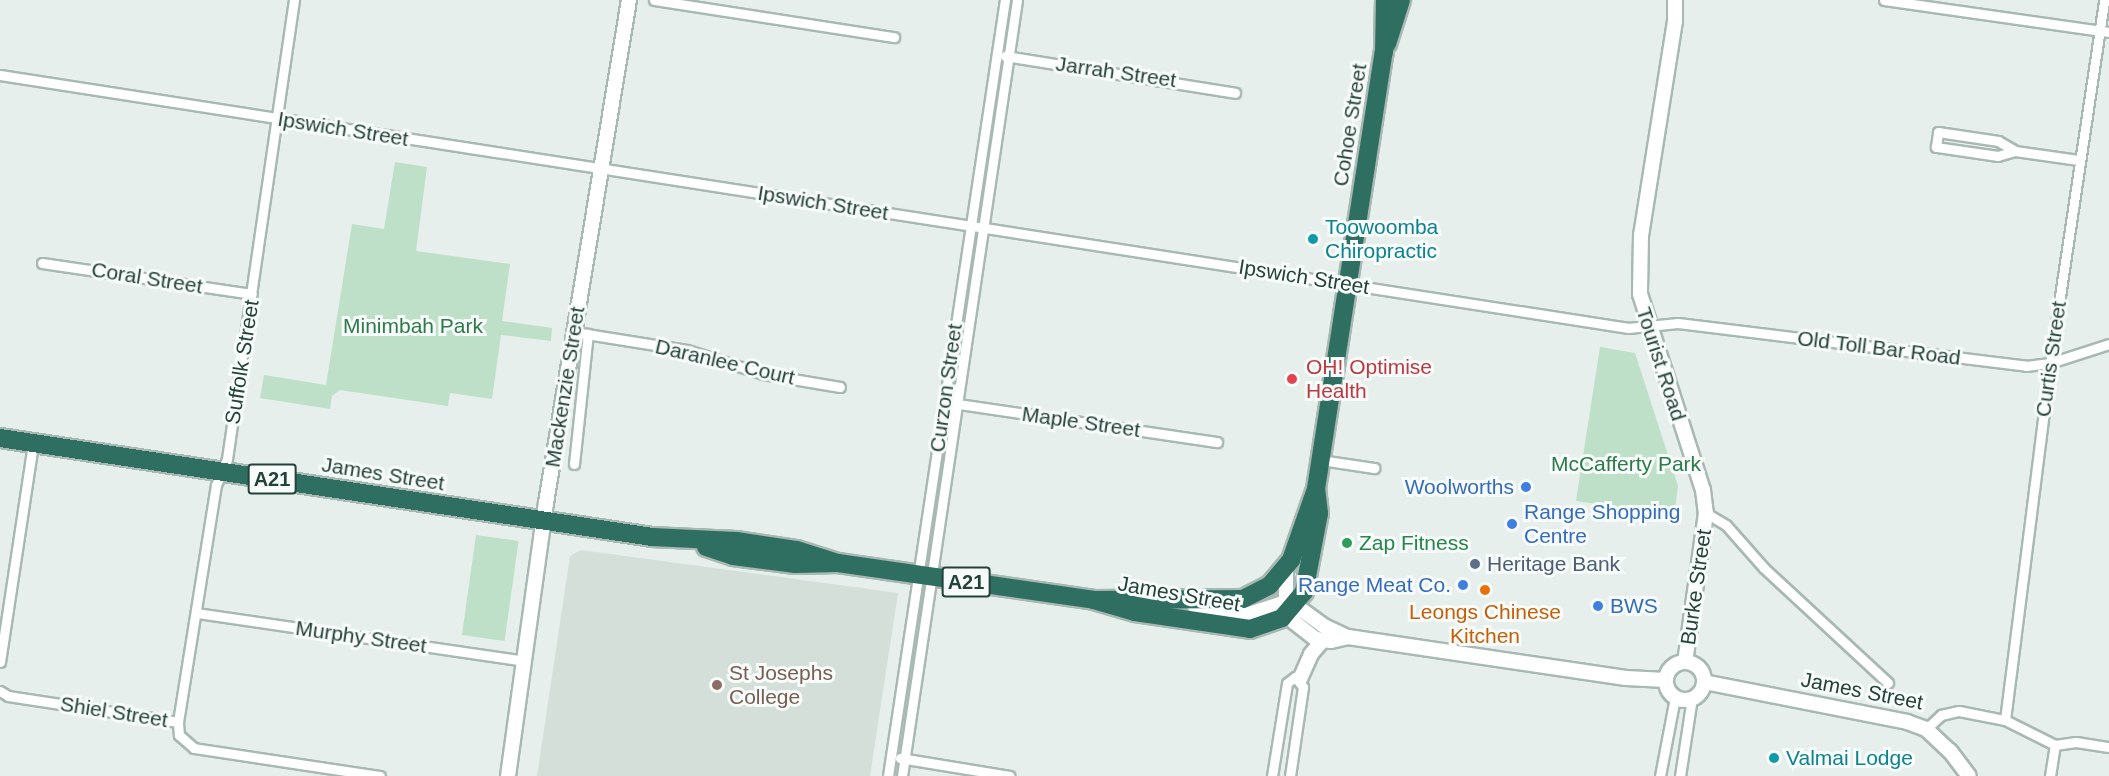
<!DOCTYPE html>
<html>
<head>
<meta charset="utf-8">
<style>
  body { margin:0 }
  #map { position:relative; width:2109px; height:776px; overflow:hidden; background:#e6efeb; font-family:Arial,sans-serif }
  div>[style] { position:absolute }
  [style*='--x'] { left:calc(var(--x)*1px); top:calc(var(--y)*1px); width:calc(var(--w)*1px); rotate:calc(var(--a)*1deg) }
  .built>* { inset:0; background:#d4dfda }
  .green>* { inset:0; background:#bfe0c8; transform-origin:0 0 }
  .roads { filter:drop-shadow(2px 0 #a8b8b2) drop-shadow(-2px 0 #a8b8b2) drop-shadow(0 2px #a8b8b2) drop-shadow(0 -2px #a8b8b2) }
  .street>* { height:9px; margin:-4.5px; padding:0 4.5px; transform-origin:4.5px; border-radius:4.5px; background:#fff }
  .secondary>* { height:14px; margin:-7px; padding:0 7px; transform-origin:7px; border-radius:7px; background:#fff }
  .secondary>.ring { margin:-7px; padding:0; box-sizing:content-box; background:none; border:14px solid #fff; border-radius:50% }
  .highway>* { height:18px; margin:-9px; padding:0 9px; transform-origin:9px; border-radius:9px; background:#2f6f62 }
  .dots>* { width:16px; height:16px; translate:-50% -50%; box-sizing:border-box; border:3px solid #f7fbf9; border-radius:50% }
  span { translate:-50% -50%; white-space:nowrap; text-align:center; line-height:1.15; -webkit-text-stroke:6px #f7fbf9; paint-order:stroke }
  .shield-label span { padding:2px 4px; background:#f7fbf9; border:2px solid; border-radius:4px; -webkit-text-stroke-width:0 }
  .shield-label { font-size:20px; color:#24423a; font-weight:700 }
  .street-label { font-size:21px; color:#24423a }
  .culture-label { font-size:21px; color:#0d838f }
  .left { translate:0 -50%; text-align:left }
  .park-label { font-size:21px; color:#2d7a4b }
  .health-label { font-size:21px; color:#be3a42 }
  .shop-label { font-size:21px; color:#366cbe }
  .right { translate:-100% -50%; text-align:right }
  .leisure-label { font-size:21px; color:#27864d }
  .service-label { font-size:21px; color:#4e5e75 }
  .food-label { font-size:21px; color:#c56008 }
  .education-label { font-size:21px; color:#785e54 }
</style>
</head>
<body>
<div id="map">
  <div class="built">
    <div style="clip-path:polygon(581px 550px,898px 593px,870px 776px,537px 776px,570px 556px)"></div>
  </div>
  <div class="green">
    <div style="clip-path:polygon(395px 162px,427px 167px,416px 251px,510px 264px,502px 321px,552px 328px,551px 341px,501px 335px,492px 399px,450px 393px,448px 406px,340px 390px,332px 396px,330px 409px,260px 398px,264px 375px,326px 385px,352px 224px,384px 229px)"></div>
    <div style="clip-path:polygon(1600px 347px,1635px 353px,1678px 486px,1674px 516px,1576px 501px)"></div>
    <div style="left:476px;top:535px;width:43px;height:101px;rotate:8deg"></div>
  </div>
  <div class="roads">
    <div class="street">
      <div style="--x:654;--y:0;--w:243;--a:8.8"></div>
      <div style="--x:1884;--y:0;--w:227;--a:8.1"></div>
      <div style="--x:1005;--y:56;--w:233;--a:9.1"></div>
      <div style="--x:0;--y:75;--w:1648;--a:8.83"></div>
      <div style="--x:1628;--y:328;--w:50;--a:-5.7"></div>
      <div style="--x:1678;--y:323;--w:351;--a:7"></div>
      <div style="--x:2026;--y:366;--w:24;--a:-7"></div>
      <div style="--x:2050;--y:363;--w:62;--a:-17.9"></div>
      <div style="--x:2015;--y:151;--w:18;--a:164"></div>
      <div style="--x:1998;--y:156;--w:63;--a:-171.7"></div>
      <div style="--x:1936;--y:147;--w:15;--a:-82"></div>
      <div style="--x:1938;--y:132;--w:61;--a:8.5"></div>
      <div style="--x:1998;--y:141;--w:20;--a:30"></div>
      <div style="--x:2015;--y:151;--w:64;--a:8.1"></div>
      <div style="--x:42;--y:263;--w:212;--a:8.4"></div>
      <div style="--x:574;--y:332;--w:114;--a:9.1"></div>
      <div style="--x:687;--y:350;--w:80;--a:17.5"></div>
      <div style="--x:763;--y:374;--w:78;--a:9.6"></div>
      <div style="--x:952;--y:403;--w:268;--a:8.4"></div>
      <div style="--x:1321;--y:460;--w:54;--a:8.6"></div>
      <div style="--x:574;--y:464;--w:131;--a:-83.9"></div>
      <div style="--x:1706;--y:513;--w:23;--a:31"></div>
      <div style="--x:1726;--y:525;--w:57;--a:48.5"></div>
      <div style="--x:1764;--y:568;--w:169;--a:42.8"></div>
      <div style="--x:197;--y:613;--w:331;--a:8.3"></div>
      <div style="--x:0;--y:662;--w:220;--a:-81.4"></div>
      <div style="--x:0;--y:691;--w:9;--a:32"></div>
      <div style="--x:8;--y:696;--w:172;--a:8.7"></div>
      <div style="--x:178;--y:722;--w:13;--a:86"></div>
      <div style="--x:179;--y:735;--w:20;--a:41"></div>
      <div style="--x:194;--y:748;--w:188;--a:8.6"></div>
      <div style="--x:2005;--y:720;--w:360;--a:-82.8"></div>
      <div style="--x:2050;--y:363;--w:367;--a:-81.5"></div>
      <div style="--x:178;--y:722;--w:240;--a:-80.9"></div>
      <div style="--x:216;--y:485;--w:28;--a:-67"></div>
      <div style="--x:227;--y:459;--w:464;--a:-81.7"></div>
      <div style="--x:1926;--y:729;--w:21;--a:-43"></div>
      <div style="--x:1941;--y:715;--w:18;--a:-13"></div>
      <div style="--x:1959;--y:711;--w:47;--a:11.1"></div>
      <div style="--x:2005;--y:720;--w:56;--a:26.6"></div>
      <div style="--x:2055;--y:745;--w:21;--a:-8"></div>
      <div style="--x:2076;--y:742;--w:33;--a:9"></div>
      <div style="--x:900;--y:758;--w:111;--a:9.3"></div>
      <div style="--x:888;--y:776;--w:785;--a:-81.43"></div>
      <div style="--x:902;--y:776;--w:784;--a:-81.57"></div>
      <div style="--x:1272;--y:776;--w:94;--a:-80.8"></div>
      <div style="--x:1287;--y:683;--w:10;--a:-37"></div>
      <div style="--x:1295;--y:677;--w:13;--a:51"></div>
      <div style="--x:1303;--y:687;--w:90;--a:98.3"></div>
      <div style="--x:1660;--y:776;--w:80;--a:-79.2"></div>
      <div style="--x:1680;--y:776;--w:79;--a:-81.3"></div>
      <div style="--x:2050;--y:776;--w:31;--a:-81"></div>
    </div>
    <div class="secondary">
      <div style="--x:1675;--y:0;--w:21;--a:90"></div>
      <div style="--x:1675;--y:21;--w:217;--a:99"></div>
      <div style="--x:1641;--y:235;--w:59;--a:91"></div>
      <div style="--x:1640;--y:294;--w:206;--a:72.2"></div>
      <div style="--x:1703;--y:490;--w:23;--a:83"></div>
      <div style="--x:1706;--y:513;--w:150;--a:98"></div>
      <div style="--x:1286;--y:568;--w:36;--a:90"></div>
      <div style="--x:1286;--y:604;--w:20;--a:66"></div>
      <div style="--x:1294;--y:622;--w:28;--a:38"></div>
      <div style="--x:1316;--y:639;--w:15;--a:8"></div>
      <div style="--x:1331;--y:641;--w:17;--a:-13"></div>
      <div style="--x:1190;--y:600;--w:11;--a:52"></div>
      <div style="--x:1197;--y:609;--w:33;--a:9"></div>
      <div style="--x:1230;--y:614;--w:19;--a:0"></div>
      <div style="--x:1249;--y:614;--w:33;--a:-18"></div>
      <div style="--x:1280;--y:604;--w:15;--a:4"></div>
      <div style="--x:1295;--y:605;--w:36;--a:36"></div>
      <div style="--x:1324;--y:626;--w:26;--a:25"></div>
      <div style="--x:1348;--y:637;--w:281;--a:8.4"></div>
      <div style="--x:1626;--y:678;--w:40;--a:2.9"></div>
      <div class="ring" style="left:1666px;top:662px;width:24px;height:24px"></div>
      <div style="--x:1300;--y:679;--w:27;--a:-66"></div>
      <div style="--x:1311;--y:654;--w:18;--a:-49"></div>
      <div style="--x:1704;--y:682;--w:207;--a:11.1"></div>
      <div style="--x:1907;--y:722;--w:20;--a:20"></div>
      <div style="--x:1926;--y:729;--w:33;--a:43"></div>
      <div style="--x:1950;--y:751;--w:31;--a:53"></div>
      <div style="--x:508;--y:776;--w:276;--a:-82.1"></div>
      <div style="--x:546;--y:503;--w:510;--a:-80.63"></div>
    </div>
    <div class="highway">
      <div style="--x:1387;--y:44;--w:46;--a:-72.3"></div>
      <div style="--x:0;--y:438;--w:659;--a:8.63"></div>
      <div style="--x:652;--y:537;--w:84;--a:2.7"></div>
      <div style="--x:736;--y:541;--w:62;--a:8.4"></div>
      <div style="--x:797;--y:550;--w:43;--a:17.6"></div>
      <div style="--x:706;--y:547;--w:28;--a:18"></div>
      <div style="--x:733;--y:556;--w:63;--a:7.4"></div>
      <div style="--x:795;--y:564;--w:43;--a:-1.3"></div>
      <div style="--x:838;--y:563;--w:259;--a:8.2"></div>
      <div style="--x:1094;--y:600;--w:43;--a:16.3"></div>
      <div style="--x:1135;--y:612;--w:116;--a:8.4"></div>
      <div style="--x:1250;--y:629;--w:34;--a:-19"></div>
      <div style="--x:1282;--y:618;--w:34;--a:-50"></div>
      <div style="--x:1304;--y:592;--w:80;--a:-79.2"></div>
      <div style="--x:1319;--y:513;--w:24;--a:-97"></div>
      <div style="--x:1094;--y:600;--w:149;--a:-0.4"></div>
      <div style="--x:1243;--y:599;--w:30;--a:-27"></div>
      <div style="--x:1270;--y:585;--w:33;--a:-50"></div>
      <div style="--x:1291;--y:560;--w:75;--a:-70.6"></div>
      <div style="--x:1316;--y:489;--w:442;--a:-81.2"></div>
      <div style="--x:1384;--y:52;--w:52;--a:-88.9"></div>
    </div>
  </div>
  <div class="dots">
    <div style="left:1313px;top:239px;background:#0f9aa8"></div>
    <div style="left:1292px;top:379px;background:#e0444e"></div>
    <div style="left:1526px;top:487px;background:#3f7fe0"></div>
    <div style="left:1512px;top:524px;background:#3f7fe0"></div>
    <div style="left:1347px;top:543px;background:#2e9e5b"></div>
    <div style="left:1475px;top:564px;background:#5c6f8a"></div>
    <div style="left:1463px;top:585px;background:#3f7fe0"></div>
    <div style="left:1485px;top:590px;background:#e8710a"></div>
    <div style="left:1598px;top:606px;background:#3f7fe0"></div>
    <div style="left:717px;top:685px;background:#8d6e63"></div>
    <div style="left:1774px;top:758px;background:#0f9aa8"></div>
  </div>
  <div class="shield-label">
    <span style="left:272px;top:479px">A21</span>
    <span style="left:966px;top:582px">A21</span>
  </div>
  <div class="street-label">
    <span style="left:1116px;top:72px;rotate:8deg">Jarrah Street</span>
    <span style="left:1350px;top:125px;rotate:-81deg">Cohoe Street</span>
    <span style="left:343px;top:129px;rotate:9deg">Ipswich Street</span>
    <span style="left:823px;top:203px;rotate:9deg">Ipswich Street</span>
    <span style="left:1304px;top:277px;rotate:9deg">Ipswich Street</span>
    <span style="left:147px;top:278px;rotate:9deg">Coral Street</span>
    <span style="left:1879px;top:348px;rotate:7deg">Old Toll Bar Road</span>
    <span style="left:2051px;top:359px;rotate:-82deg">Curtis Street</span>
    <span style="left:242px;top:362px;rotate:-81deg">Suffolk Street</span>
    <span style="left:725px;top:362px;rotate:13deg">Daranlee Court</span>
    <span style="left:1661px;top:364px;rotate:72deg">Tourist Road</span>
    <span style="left:565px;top:387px;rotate:-81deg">Mackenzie Street</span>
    <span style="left:946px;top:388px;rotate:-82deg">Curzon Street</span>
    <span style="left:1081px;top:422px;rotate:8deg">Maple Street</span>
    <span style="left:383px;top:474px;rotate:9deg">James Street</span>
    <span style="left:1696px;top:587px;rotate:-82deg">Burke Street</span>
    <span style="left:1179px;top:594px;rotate:10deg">James Street</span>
    <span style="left:361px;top:637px;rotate:8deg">Murphy Street</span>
    <span style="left:1862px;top:691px;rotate:11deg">James Street</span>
    <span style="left:114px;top:712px;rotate:9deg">Shiel Street</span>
  </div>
  <div class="culture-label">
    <span class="left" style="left:1325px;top:239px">Toowoomba<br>Chiropractic</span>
    <span class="left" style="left:1786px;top:758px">Valmai Lodge</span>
  </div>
  <div class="park-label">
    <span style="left:413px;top:326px">Minimbah Park</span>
    <span style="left:1626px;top:464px">McCafferty Park</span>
  </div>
  <div class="health-label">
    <span class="left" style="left:1306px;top:379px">OH! Optimise<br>Health</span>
  </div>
  <div class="shop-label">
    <span class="right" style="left:1514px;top:487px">Woolworths</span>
    <span class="left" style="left:1524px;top:524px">Range Shopping<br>Centre</span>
    <span class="right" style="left:1451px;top:585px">Range Meat Co.</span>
    <span class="left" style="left:1610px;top:606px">BWS</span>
  </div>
  <div class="leisure-label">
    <span class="left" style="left:1359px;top:543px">Zap Fitness</span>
  </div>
  <div class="service-label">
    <span class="left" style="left:1487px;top:564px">Heritage Bank</span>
  </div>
  <div class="food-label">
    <span style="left:1485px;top:624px">Leongs Chinese<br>Kitchen</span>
  </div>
  <div class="education-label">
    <span class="left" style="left:729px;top:685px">St Josephs<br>College</span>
  </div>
</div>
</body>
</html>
